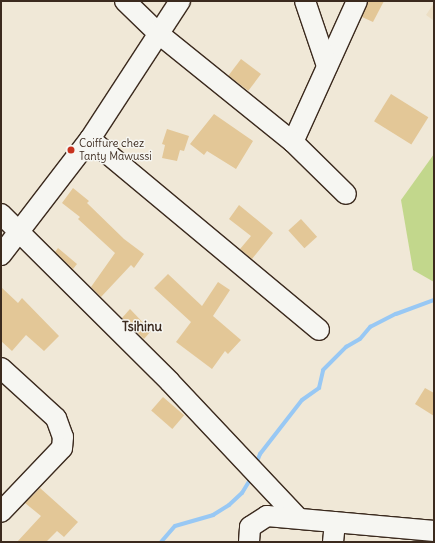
<!DOCTYPE html>
<html>
<head>
<meta charset="utf-8">
<style>
  body { margin:0 }
  #map { position:relative; width:435px; height:543px; overflow:hidden; background:#f0e8d7; font-family:Delius,sans-serif }
  div>[style] { position:absolute }
  [style*='--x'] { left:calc(var(--x)*1px); top:calc(var(--y)*1px); width:calc(var(--w)*1px); rotate:calc(var(--a)*1deg) }
  .built>* { inset:0; background:#ecdec4 }
  .green>* { inset:0; background:#c2d78c }
  .stream>* { height:4px; margin:-2px; padding:0 2px; transform-origin:2px; border-radius:2px; background:#98c8f4 }
  .building>* { inset:0; background:#e3c797; transform-origin:0 0 }
  .roads { filter:drop-shadow(1px 0 #3b2a1e) drop-shadow(-1px 0 #3b2a1e) drop-shadow(0 1px #3b2a1e) drop-shadow(0 -1px #3b2a1e) }
  .minor>* { height:20px; margin:-10px; padding:0 10px; transform-origin:10px; border-radius:10px; background:#f6f6f2 }
  .dots>* { width:11px; height:11px; translate:-50% -50%; box-sizing:border-box; border:2px solid #f6f6f2; border-radius:50% }
  span { translate:-50% -50%; white-space:nowrap; text-align:center; line-height:1.15; -webkit-text-stroke:3px #f6f6f2; paint-order:stroke }
  .poi-label { font-size:11px; color:#3b2a1e }
  .left { translate:0 -50%; text-align:left }
  .quarter-label { font-size:13px; color:#3b2a1e; font-weight:700 }
  .frame { position:absolute; inset:0; border:2px solid #3b2a1e; pointer-events:none }
</style>
</head>
<body>
<div id="map">
  <div class="built">
    <div style="clip-path:polygon(434px 3px,434px 19px,433px 20px,426px 15px)"></div>
  </div>
  <div class="green">
    <div style="clip-path:polygon(434px 154px,434px 282px,413px 270px,401px 200px)"></div>
  </div>
  <div class="stream">
    <div style="--x:256;--y:464;--w:11;--a:-68"></div>
    <div style="--x:260;--y:454;--w:68;--a:-52.1"></div>
    <div style="--x:302;--y:400;--w:21;--a:-35"></div>
    <div style="--x:319;--y:388;--w:18;--a:-77"></div>
    <div style="--x:323;--y:370;--w:33;--a:-45"></div>
    <div style="--x:346;--y:347;--w:16;--a:-30"></div>
    <div style="--x:360;--y:339;--w:16;--a:-50"></div>
    <div style="--x:370;--y:327;--w:29;--a:-27"></div>
    <div style="--x:396;--y:314;--w:40;--a:-20.2"></div>
    <div style="--x:161;--y:542;--w:21;--a:-49"></div>
    <div style="--x:175;--y:526;--w:40;--a:-16"></div>
    <div style="--x:213;--y:515;--w:19;--a:-32"></div>
    <div style="--x:229;--y:505;--w:18;--a:-43"></div>
    <div style="--x:242;--y:493;--w:17;--a:-59"></div>
  </div>
  <div class="building">
    <div style="clip-path:polygon(368px 1px,384px 1px,373px 22px,362px 17px)"></div>
    <div style="left:241px;top:59px;width:25px;height:21px;rotate:37deg"></div>
    <div style="left:391px;top:94px;width:44px;height:32px;rotate:32deg"></div>
    <div style="clip-path:polygon(214px 114px,253px 141px,236px 169px,207px 151px,204px 155px,190px 144px)"></div>
    <div style="clip-path:polygon(167px 129px,189px 136px,184px 151px,180px 150px,177px 161px,162px 158px,165px 145px,162px 144px)"></div>
    <div style="clip-path:polygon(73px 188px,89px 201px,87px 203px,124px 239px,144px 254px,134px 268px,131px 265px,101px 297px,91px 287px,115px 253px,78px 219px,80px 217px,62px 203px)"></div>
    <div style="clip-path:polygon(239px 205px,273px 233px,252px 259px,240px 249px,251px 236px,229px 219px)"></div>
    <div style="left:301px;top:219px;width:24px;height:17px;rotate:48deg"></div>
    <div style="clip-path:polygon(58px 248px,77px 264px,73px 269px,55px 252px)"></div>
    <div style="clip-path:polygon(168px 274px,202px 306px,218px 282px,230px 290px,213px 316px,241px 340px,228px 354px,225px 351px,212px 369px,176px 342px,191px 322px,154px 288px)"></div>
    <div style="clip-path:polygon(1px 287px,18px 303px,22px 298px,59px 336px,44px 351px,26px 335px,12px 351px,1px 341px)"></div>
    <div style="clip-path:polygon(130px 309px,151px 331px,144px 339px,122px 318px)"></div>
    <div style="clip-path:polygon(425px 388px,434px 393px,434px 416px,415px 404px)"></div>
    <div style="left:163px;top:397px;width:28px;height:18px;rotate:41deg"></div>
    <div style="clip-path:polygon(40px 488px,78px 522px,64px 537px,57px 531px,46px 542px,17px 542px,41px 516px,25px 503px)"></div>
  </div>
  <div class="roads">
    <div class="minor">
      <div style="--x:125;--y:1;--w:47;--a:44.1"></div>
      <div style="--x:159;--y:34;--w:172;--a:38.9"></div>
      <div style="--x:293;--y:142;--w:155;--a:-65.6"></div>
      <div style="--x:305;--y:1;--w:69;--a:71.3"></div>
      <div style="--x:90;--y:139;--w:298;--a:39.8"></div>
      <div style="--x:293;--y:142;--w:74;--a:44.5"></div>
      <div style="--x:1;--y:214;--w:238;--a:44.8"></div>
      <div style="--x:170;--y:382;--w:187;--a:46.7"></div>
      <div style="--x:1;--y:255;--w:146;--a:-52.5"></div>
      <div style="--x:90;--y:139;--w:165;--a:-56.9"></div>
      <div style="--x:1;--y:368;--w:74;--a:42.3"></div>
      <div style="--x:56;--y:418;--w:20;--a:70"></div>
      <div style="--x:63;--y:437;--w:11;--a:95"></div>
      <div style="--x:62;--y:448;--w:88;--a:133.6"></div>
      <div style="--x:249;--y:542;--w:15;--a:-86"></div>
      <div style="--x:250;--y:527;--w:20;--a:-33"></div>
      <div style="--x:267;--y:516;--w:168;--a:5.1"></div>
      <div style="--x:333;--y:542;--w:20;--a:-84"></div>
    </div>
  </div>
  <div class="dots">
    <div style="left:71px;top:150px;background:#c8321e"></div>
  </div>
  <div class="poi-label">
    <span class="left" style="left:79px;top:150px">Coiffure chez<br>Tanty Mawussi</span>
  </div>
  <div class="quarter-label">
    <span style="left:142px;top:327px">Tsihinu</span>
  </div>
  <div class="frame"></div>
</div>
</body>
</html>
